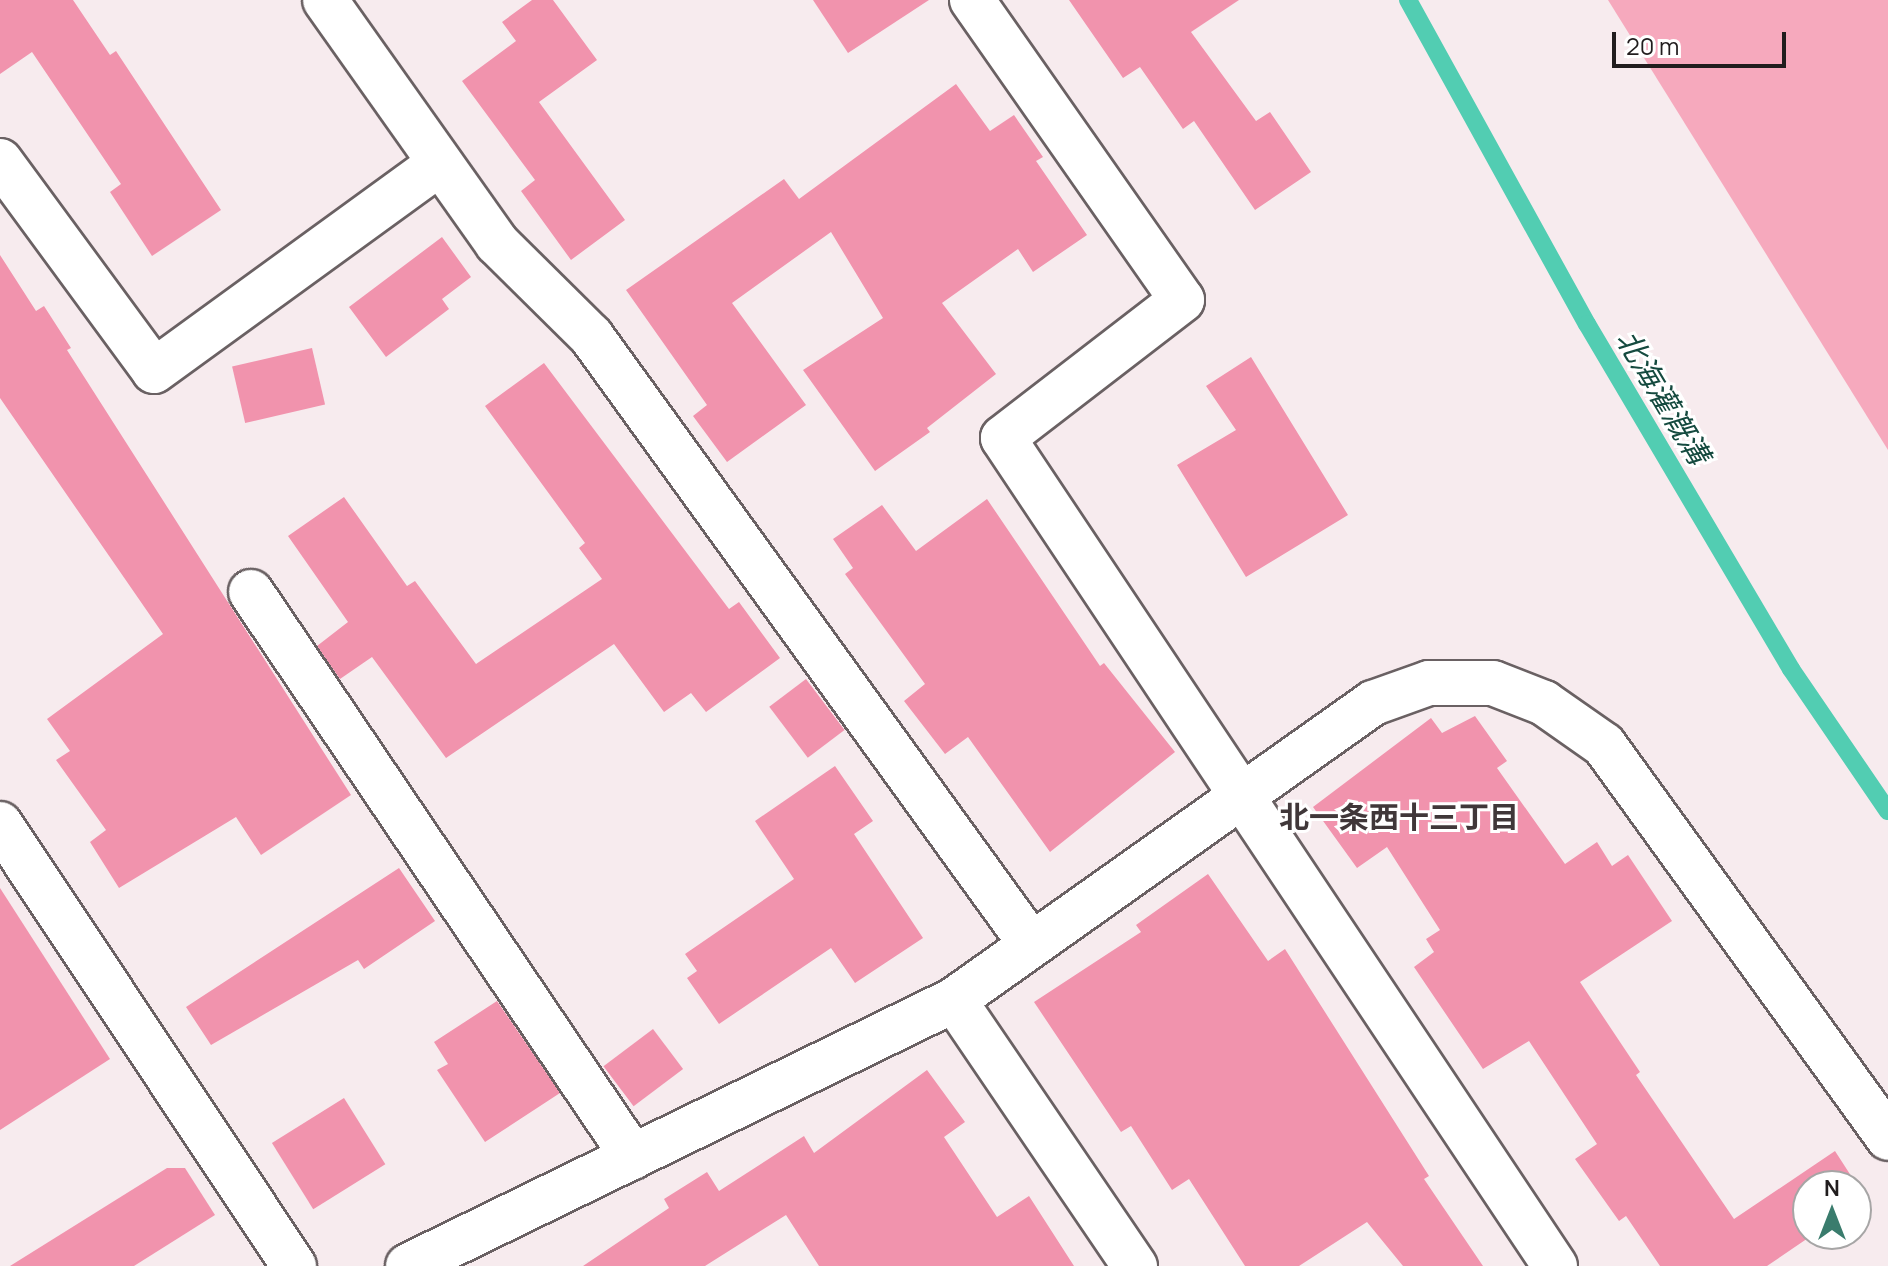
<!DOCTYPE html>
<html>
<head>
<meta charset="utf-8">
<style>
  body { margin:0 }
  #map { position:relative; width:1888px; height:1266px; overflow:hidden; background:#f7ebee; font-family:Manrope,"Noto Sans JP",sans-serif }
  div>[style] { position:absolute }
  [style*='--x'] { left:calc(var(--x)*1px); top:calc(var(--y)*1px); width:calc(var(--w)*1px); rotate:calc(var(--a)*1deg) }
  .green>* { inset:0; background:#f6a9bd }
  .stream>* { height:18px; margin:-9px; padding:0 9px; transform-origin:9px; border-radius:9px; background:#52cdb2 }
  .building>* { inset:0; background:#f193ad; transform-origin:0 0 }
  .roads { filter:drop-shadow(2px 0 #6a6163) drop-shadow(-2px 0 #6a6163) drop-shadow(0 2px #6a6163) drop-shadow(0 -2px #6a6163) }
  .street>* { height:44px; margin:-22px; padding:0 22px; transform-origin:22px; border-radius:22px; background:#fff }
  span { translate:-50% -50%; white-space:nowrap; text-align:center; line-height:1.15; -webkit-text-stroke:6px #fff; paint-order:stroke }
  .water-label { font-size:30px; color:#154a3f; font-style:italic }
  .neighbourhood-label { font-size:30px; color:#403739; font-weight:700 }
  .north { position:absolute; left:1792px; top:1170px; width:80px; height:80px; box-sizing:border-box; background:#fff; border:2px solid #a6a5a5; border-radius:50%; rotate:0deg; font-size:22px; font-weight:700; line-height:32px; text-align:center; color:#211d1e }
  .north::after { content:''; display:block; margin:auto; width:28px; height:36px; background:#3a7c6d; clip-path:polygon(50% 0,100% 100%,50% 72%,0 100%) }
  .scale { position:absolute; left:1612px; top:32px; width:174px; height:36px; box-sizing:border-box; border:4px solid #211d1e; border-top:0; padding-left:10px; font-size:24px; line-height:28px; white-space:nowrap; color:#211d1e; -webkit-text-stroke:6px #fff; paint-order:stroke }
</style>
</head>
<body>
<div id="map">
  <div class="green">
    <div style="clip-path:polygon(1608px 0,1888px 0,1888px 450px)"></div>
  </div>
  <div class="stream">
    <div style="--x:1408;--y:0;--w:370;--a:61.1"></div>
    <div style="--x:1587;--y:324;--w:401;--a:59.4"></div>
    <div style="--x:1791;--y:669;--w:172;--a:55.7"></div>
  </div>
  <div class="building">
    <div style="clip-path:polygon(0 0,73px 0,110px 55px,116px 51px,221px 210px,152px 256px,110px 192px,121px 184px,32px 52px,0 74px)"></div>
    <div style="clip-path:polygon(532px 0,553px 0,597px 60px,539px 102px,625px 220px,571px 260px,521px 191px,535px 180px,462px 81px,516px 41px,502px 22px)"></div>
    <div style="clip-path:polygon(813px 0,929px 0,848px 53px)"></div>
    <div style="clip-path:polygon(1069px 0,1239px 0,1191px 32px,1256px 121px,1270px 112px,1311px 172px,1255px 210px,1194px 121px,1183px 129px,1140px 67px,1123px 78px)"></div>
    <div style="clip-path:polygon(956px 84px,990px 131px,1014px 115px,1043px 157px,1036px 161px,1087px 235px,1033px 272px,1018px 249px,942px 303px,996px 374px,927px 428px,930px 432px,875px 471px,803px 370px,883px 318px,831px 232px,732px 303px,806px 405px,727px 462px,693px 416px,707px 405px,626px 290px,784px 179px,799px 199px)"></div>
    <div style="clip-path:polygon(442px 237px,471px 277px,442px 299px,449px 309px,386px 357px,349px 307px)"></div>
    <div style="clip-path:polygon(0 255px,36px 311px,44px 306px,71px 348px,67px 350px,351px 795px,261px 855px,236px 817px,119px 888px,90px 842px,106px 830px,56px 760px,70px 751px,47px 719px,163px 634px,0 398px)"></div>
    <div style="left:312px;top:348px;width:58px;height:82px;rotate:77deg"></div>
    <div style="clip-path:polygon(1251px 357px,1348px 515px,1246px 577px,1177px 465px,1236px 430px,1206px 386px)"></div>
    <div style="clip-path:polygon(544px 363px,729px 609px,739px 602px,780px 658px,706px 712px,691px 693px,664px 712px,614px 644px,446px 758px,372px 657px,340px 679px,317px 646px,348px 622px,288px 536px,344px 497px,407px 586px,415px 581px,476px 664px,602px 579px,579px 548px,585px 543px,485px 406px)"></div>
    <div style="clip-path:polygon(987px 499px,1100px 666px,1104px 663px,1175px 752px,1050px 852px,968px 737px,945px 754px,904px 701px,925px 684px,845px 574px,853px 568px,833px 539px,882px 505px,916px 551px)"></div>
    <div style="left:806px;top:679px;width:64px;height:46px;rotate:53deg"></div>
    <div style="clip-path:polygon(1475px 716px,1507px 761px,1497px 768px,1565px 864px,1597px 842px,1612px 866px,1628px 855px,1672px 921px,1580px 982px,1640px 1072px,1636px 1075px,1734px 1219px,1835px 1151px,1866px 1199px,1856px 1206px,1856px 1186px,1808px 1186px,1808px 1234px,1814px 1234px,1767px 1266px,1660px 1266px,1626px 1216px,1619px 1221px,1575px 1159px,1597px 1144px,1529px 1041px,1483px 1069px,1414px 967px,1434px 952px,1426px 939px,1440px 930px,1387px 847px,1357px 868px,1313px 807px,1431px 718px,1442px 733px)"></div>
    <div style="clip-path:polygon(835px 766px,873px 821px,854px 834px,923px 938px,855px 983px,831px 948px,719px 1024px,687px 978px,697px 971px,685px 954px,794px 879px,755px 821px)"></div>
    <div style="clip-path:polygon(399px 868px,435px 921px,364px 969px,358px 960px,211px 1045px,186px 1007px)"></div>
    <div style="clip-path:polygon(1208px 874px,1268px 961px,1285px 949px,1429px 1176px,1424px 1179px,1483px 1266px,1403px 1266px,1367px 1222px,1299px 1266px,1245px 1266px,1189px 1179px,1172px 1190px,1131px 1126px,1121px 1132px,1034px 1002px,1141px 932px,1136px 925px)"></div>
    <div style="clip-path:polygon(0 888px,110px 1059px,0 1130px)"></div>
    <div style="clip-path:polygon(497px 1001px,560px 1093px,485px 1142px,437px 1070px,448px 1064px,434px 1042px)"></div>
    <div style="left:653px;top:1029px;width:50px;height:62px;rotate:53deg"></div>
    <div style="clip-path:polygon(927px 1070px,965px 1122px,944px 1137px,997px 1217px,1029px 1196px,1074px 1266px,819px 1266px,786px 1215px,705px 1266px,583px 1266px,669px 1208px,664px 1199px,707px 1172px,719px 1191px,804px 1136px,814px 1153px)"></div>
    <div style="left:344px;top:1098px;width:78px;height:85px;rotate:58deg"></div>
    <div style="clip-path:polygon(167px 1168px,185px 1168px,215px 1215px,134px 1266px,10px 1266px)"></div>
  </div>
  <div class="roads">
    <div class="street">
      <div style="--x:325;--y:0;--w:298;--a:54.7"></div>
      <div style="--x:497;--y:243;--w:132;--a:44.7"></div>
      <div style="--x:591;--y:336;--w:751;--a:54.11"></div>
      <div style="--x:972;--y:0;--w:366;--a:55"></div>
      <div style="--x:1182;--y:300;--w:226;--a:142.4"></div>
      <div style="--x:1003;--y:438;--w:995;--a:56.31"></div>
      <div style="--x:0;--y:161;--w:260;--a:53.7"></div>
      <div style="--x:154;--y:371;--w:352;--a:-36"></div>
      <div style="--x:251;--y:592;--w:682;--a:55.94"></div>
      <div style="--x:0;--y:824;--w:531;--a:56.37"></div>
      <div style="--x:954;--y:1000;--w:322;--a:55.8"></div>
      <div style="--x:408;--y:1266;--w:607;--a:-25.97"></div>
      <div style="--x:954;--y:1000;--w:514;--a:-35.33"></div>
      <div style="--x:1373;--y:703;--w:59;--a:-19.7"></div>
      <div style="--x:1429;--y:683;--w:64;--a:0"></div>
      <div style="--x:1493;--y:683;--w:55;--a:21.4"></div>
      <div style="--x:1544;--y:703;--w:73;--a:35"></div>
      <div style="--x:1604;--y:745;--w:485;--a:54.1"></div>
    </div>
  </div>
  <div class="water-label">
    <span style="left:1663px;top:397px;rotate:59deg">北海灌漑溝</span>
  </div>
  <div class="neighbourhood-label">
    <span style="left:1399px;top:817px">北一条西十三丁目</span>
  </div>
  <div class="north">N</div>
  <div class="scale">20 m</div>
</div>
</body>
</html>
